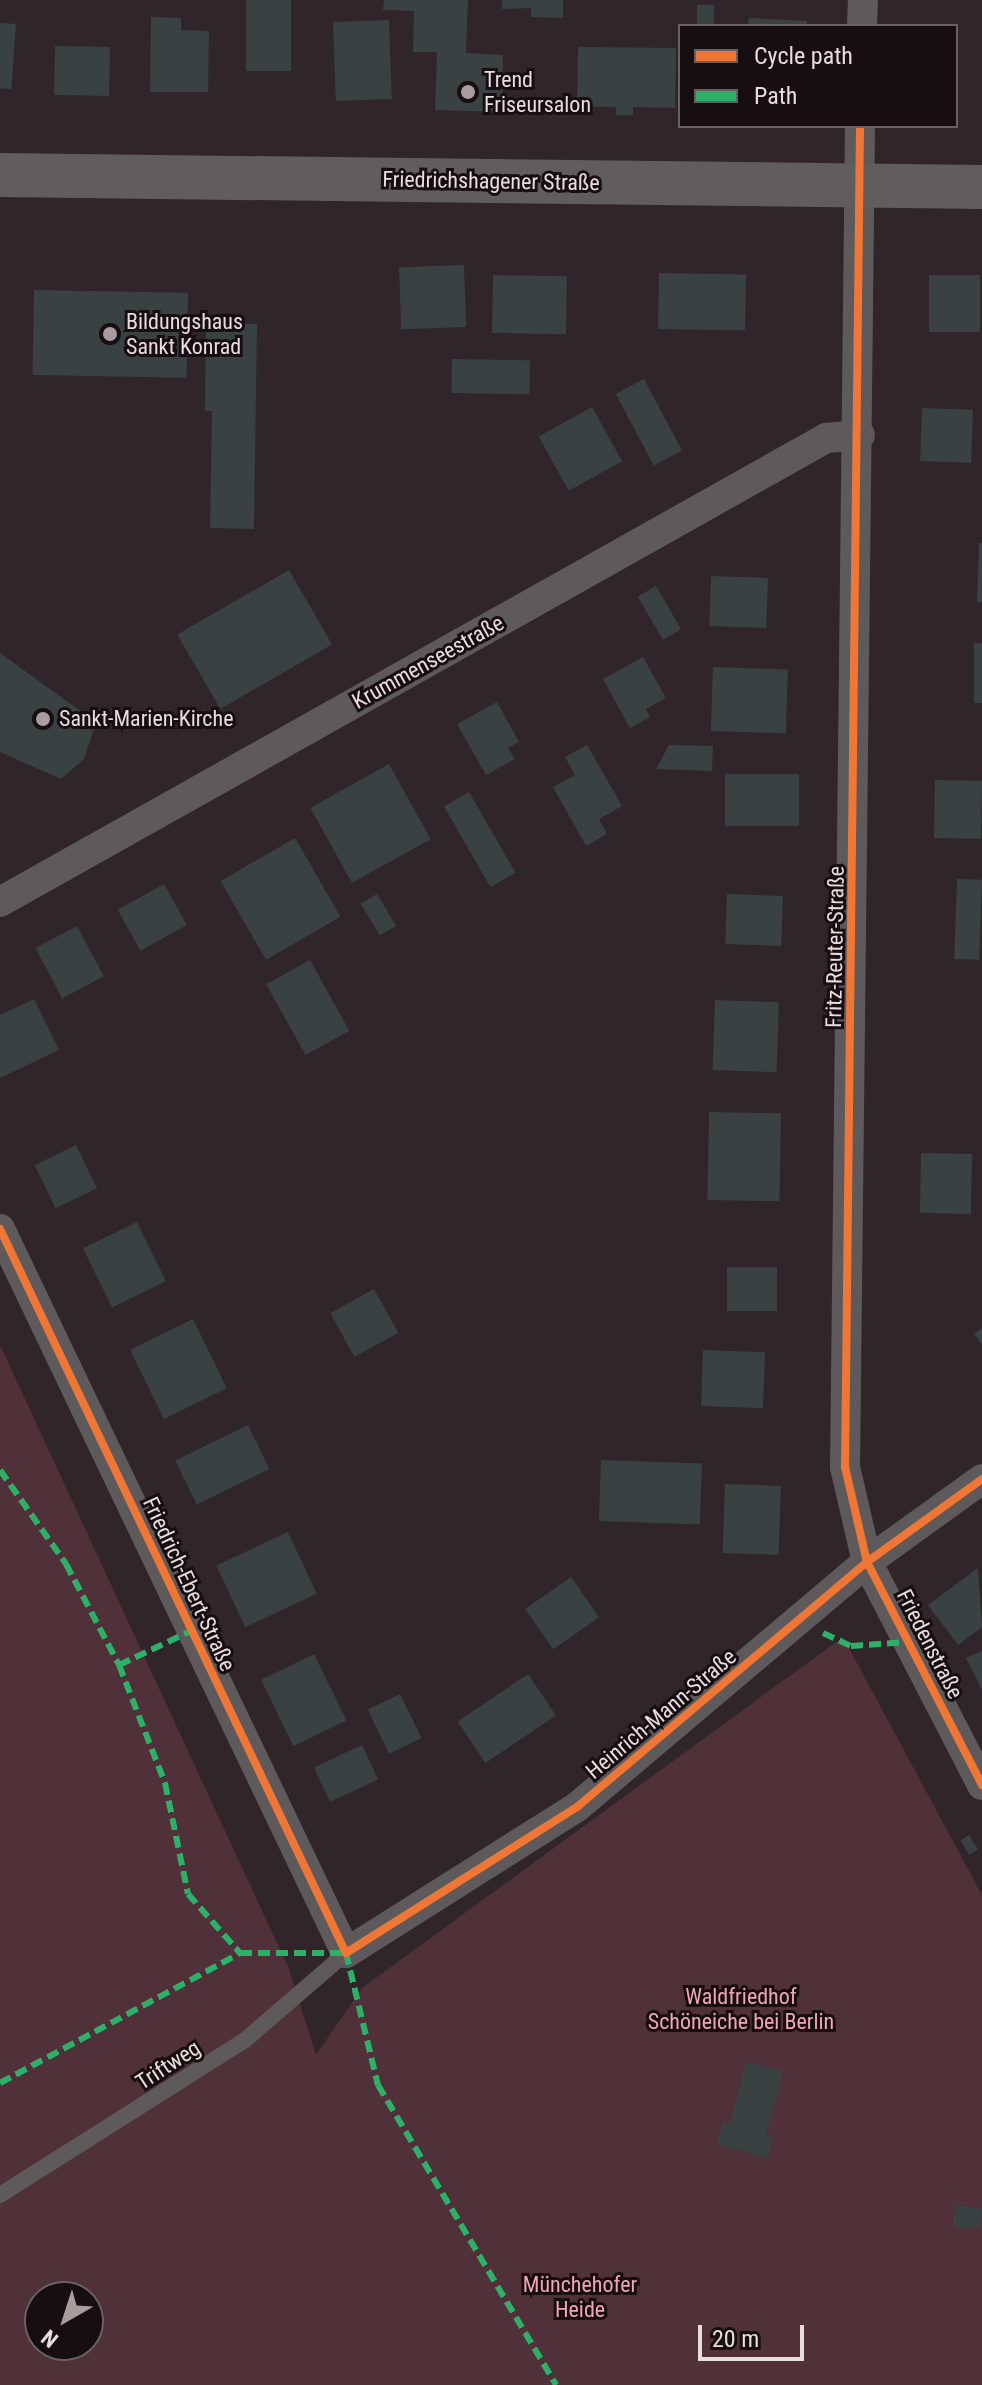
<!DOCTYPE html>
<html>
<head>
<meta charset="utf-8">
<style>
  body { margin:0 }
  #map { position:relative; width:982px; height:2385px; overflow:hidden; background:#302629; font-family:"Roboto Condensed",sans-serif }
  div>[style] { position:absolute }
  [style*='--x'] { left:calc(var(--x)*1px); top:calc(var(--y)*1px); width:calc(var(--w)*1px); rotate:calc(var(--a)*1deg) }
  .green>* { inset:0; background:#503039 }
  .building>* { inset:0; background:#394141; transform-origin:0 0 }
  .lane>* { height:16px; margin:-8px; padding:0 8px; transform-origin:8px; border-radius:8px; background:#5e5a5b }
  .street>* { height:30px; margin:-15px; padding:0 15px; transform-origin:15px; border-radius:15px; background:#5e5a5b }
  .secondary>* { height:44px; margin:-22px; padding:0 22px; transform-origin:22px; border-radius:22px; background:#615d5e }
  .quiet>* { height:6px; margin-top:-3px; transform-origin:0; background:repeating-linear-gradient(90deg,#2db169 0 12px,transparent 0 18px) }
  .cycleway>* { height:8px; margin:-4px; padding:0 4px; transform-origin:4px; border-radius:4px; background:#f07635 }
  .dots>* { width:22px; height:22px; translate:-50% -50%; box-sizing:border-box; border:4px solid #160e10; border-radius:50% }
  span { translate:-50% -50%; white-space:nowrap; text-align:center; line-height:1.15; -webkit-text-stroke:6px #160e10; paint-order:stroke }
  .poi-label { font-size:22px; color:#e8dcdf }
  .left { translate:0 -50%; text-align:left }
  .street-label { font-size:22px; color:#e8dcdf }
  .park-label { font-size:22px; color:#f2a4b9 }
  .legend { position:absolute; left:678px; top:24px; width:280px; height:104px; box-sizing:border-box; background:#160e10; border:2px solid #6a6063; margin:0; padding:10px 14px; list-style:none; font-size:24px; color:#e8dcdf }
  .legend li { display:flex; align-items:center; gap:16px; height:40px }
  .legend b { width:40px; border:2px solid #6a6063 }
  .north { position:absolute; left:24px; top:2281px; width:80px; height:80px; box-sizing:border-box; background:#160e10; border:2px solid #6a6063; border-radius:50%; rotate:219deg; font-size:22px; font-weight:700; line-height:32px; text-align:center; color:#e8dcdf }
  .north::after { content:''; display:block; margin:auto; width:28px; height:36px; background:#a89c9f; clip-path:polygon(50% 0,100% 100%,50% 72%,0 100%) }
  .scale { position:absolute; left:698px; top:2325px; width:106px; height:36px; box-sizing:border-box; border:4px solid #e8dcdf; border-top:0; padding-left:10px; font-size:24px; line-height:28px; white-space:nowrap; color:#e8dcdf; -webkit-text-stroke:6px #160e10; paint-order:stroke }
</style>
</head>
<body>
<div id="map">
  <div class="green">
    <div style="clip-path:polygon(evenodd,0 1345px,289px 1969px,316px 2055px,362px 1988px,843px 1637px,982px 1895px,982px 2385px,0 2385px,0 1345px,40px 2297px,88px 2297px,88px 2345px,40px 2345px,40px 2297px)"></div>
  </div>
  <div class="building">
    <div style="left:246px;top:0;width:45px;height:71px"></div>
    <div style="clip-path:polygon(384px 0,468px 0,466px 53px,503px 55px,502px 112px,435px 110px,437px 52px,413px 52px,414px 11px,383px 10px)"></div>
    <div style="clip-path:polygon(502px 0,563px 0,563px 18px,531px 17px,531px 8px,502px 9px)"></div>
    <div style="left:697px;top:5px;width:17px;height:21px"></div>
    <div style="clip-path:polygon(151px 17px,181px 18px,181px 30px,209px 31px,208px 92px,150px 92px)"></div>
    <div style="clip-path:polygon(749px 18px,807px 21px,807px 26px,748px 26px)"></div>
    <div style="left:389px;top:20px;width:79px;height:56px;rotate:88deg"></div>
    <div style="left:0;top:23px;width:16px;height:65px;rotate:4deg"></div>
    <div style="left:55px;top:46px;width:55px;height:49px;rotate:1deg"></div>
    <div style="clip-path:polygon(578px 47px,676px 48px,675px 108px,633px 107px,633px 115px,616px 115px,616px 107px,577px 106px)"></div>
    <div style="left:464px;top:265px;width:62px;height:65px;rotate:88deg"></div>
    <div style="left:659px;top:273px;width:87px;height:56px;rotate:1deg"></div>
    <div style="left:493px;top:275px;width:74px;height:58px;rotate:1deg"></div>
    <div style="left:929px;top:275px;width:51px;height:57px"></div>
    <div style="left:34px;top:290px;width:154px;height:85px;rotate:1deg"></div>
    <div style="clip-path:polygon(206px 323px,257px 324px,254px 529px,210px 528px,212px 411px,205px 411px)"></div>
    <div style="left:452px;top:359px;width:78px;height:34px;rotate:1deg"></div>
    <div style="left:644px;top:379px;width:81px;height:32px;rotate:62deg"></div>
    <div style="left:592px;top:407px;width:62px;height:61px;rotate:61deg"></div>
    <div style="left:922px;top:408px;width:51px;height:53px;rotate:2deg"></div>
    <div style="clip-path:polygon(979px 543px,982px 543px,982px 602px,977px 602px)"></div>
    <div style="left:289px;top:570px;width:86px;height:129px;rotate:60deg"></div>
    <div style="left:711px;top:576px;width:57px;height:50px;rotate:2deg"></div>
    <div style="left:656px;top:586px;width:50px;height:21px;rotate:60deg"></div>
    <div style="left:974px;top:643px;width:8px;height:60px"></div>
    <div style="clip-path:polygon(0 653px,79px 710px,94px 729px,84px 759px,61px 779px,0 752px)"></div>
    <div style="clip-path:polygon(643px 657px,666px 698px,646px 709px,650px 717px,630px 728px,603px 679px)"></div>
    <div style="left:713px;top:667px;width:75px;height:64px;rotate:2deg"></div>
    <div style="clip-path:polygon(497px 702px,519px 742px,508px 748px,515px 759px,486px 775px,457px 724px)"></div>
    <div style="clip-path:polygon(587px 745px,622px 806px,599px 819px,607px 834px,586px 846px,553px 787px,575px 775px,565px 757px)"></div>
    <div style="clip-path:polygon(669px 745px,713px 746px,712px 771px,656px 769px)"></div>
    <div style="left:389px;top:764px;width:86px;height:90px;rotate:61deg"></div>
    <div style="left:725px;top:774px;width:74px;height:52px"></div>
    <div style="left:935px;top:780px;width:47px;height:58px;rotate:1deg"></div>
    <div style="left:469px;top:792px;width:93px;height:29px;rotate:60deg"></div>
    <div style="left:295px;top:838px;width:91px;height:86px;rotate:60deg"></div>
    <div style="left:957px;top:879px;width:25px;height:80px;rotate:2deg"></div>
    <div style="left:164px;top:884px;width:47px;height:53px;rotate:61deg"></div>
    <div style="left:377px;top:894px;width:37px;height:19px;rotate:59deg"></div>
    <div style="left:727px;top:894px;width:56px;height:50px;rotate:2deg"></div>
    <div style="left:77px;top:926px;width:57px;height:47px;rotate:62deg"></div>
    <div style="left:310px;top:960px;width:81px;height:50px;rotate:61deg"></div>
    <div style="clip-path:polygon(34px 999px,59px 1050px,0 1078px,0 1015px)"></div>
    <div style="left:715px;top:1000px;width:64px;height:70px;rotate:2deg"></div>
    <div style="left:709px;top:1112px;width:72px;height:88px;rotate:1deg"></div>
    <div style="left:76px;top:1145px;width:48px;height:46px;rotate:64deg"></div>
    <div style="left:921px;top:1153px;width:51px;height:60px;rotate:1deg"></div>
    <div style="left:137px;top:1222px;width:66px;height:60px;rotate:64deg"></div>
    <div style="left:727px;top:1267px;width:50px;height:44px"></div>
    <div style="left:374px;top:1289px;width:50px;height:50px;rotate:61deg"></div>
    <div style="left:193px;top:1319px;width:77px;height:70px;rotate:64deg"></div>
    <div style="clip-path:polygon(982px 1328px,982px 1345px,974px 1334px)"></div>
    <div style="left:703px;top:1350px;width:62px;height:56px;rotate:2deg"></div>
    <div style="left:248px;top:1425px;width:49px;height:81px;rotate:64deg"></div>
    <div style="left:601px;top:1460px;width:101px;height:61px;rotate:2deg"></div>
    <div style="left:725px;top:1484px;width:56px;height:69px;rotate:2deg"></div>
    <div style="left:288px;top:1532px;width:68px;height:79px;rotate:65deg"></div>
    <div style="clip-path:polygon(978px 1568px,982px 1627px,958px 1645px,928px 1605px)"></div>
    <div style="left:571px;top:1577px;width:49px;height:56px;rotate:55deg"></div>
    <div style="clip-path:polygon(982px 1651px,982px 1690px,966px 1658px)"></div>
    <div style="left:314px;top:1654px;width:74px;height:59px;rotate:64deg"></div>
    <div style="left:528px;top:1674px;width:50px;height:85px;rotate:56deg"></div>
    <div style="left:400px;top:1694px;width:49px;height:36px;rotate:64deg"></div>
    <div style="left:362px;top:1745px;width:38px;height:53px;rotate:65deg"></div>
    <div style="left:969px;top:1835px;width:17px;height:10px;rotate:59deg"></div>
    <div style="clip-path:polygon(746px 2062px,783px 2071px,766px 2136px,773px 2137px,767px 2158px,717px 2144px,723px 2122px,730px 2123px)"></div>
    <div style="clip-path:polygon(956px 2205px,982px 2209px,980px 2227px,959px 2229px,953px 2223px)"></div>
  </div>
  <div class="lane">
    <div style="--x:0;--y:2195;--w:289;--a:-32.3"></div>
    <div style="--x:244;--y:2041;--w:135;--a:-40.8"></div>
  </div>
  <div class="street">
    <div style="--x:862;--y:26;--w:26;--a:-88"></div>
    <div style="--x:860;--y:126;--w:1341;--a:90.64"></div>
    <div style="--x:845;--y:1467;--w:98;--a:77"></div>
    <div style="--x:867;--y:1562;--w:251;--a:62.7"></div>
    <div style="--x:0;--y:902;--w:947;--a:-29.32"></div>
    <div style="--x:826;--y:438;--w:34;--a:-5"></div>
    <div style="--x:0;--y:1229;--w:802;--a:64.46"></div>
    <div style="--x:346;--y:1953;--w:273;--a:-32.3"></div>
    <div style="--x:577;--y:1807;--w:380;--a:-40.2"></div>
    <div style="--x:867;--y:1562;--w:142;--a:-35.8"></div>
  </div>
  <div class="secondary">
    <div style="--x:0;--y:175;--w:982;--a:0.7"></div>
  </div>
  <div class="quiet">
    <div style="--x:0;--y:1470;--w:115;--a:54.9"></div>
    <div style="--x:66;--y:1564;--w:114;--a:62.3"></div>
    <div style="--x:119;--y:1665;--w:127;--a:68.7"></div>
    <div style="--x:165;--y:1783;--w:113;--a:78.3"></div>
    <div style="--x:188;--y:1894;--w:79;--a:48.6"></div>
    <div style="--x:823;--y:1633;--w:31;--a:25"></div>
    <div style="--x:851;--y:1646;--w:57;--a:-4"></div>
    <div style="--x:119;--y:1665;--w:80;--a:-25.3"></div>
    <div style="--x:0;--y:2083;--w:273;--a:-28.4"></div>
    <div style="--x:240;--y:1953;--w:106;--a:0"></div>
    <div style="--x:346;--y:1953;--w:136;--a:76.4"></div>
    <div style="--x:378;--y:2085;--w:349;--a:59.3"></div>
  </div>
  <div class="cycleway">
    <div style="--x:860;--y:126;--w:1341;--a:90.64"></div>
    <div style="--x:845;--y:1467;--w:98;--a:77"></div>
    <div style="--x:867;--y:1562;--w:251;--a:62.7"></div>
    <div style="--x:0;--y:1229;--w:802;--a:64.46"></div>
    <div style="--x:346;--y:1953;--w:273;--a:-32.3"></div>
    <div style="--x:577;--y:1807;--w:380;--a:-40.2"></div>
    <div style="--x:867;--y:1562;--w:142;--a:-35.8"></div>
  </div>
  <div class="dots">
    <div style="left:468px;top:92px;background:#a89c9f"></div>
    <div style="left:110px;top:334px;background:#a89c9f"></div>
    <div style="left:43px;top:719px;background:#a89c9f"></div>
  </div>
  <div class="poi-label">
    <span class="left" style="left:484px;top:92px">Trend<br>Friseursalon</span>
    <span class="left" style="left:126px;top:334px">Bildungshaus<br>Sankt Konrad</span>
    <span class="left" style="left:59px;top:719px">Sankt-Marien-Kirche</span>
  </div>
  <div class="street-label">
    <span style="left:491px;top:181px;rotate:1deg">Friedrichshagener Straße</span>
    <span style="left:428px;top:662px;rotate:-29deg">Krummenseestraße</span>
    <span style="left:835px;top:947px;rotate:-89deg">Fritz-Reuter-Straße</span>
    <span style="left:189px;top:1584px;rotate:65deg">Friedrich-Ebert-Straße</span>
    <span style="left:930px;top:1644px;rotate:63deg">Friedenstraße</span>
    <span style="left:661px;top:1714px;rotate:-40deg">Heinrich-Mann-Straße</span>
    <span style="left:168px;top:2065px;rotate:-33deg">Triftweg</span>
  </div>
  <div class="park-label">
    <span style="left:741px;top:2009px">Waldfriedhof<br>Schöneiche bei Berlin</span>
    <span style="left:580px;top:2297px">Münchehofer<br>Heide</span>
  </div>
  <ul class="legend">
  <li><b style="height:10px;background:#f07635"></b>Cycle path</li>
  <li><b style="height:10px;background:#2db169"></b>Path</li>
  </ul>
  <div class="north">N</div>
  <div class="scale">20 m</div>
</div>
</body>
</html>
